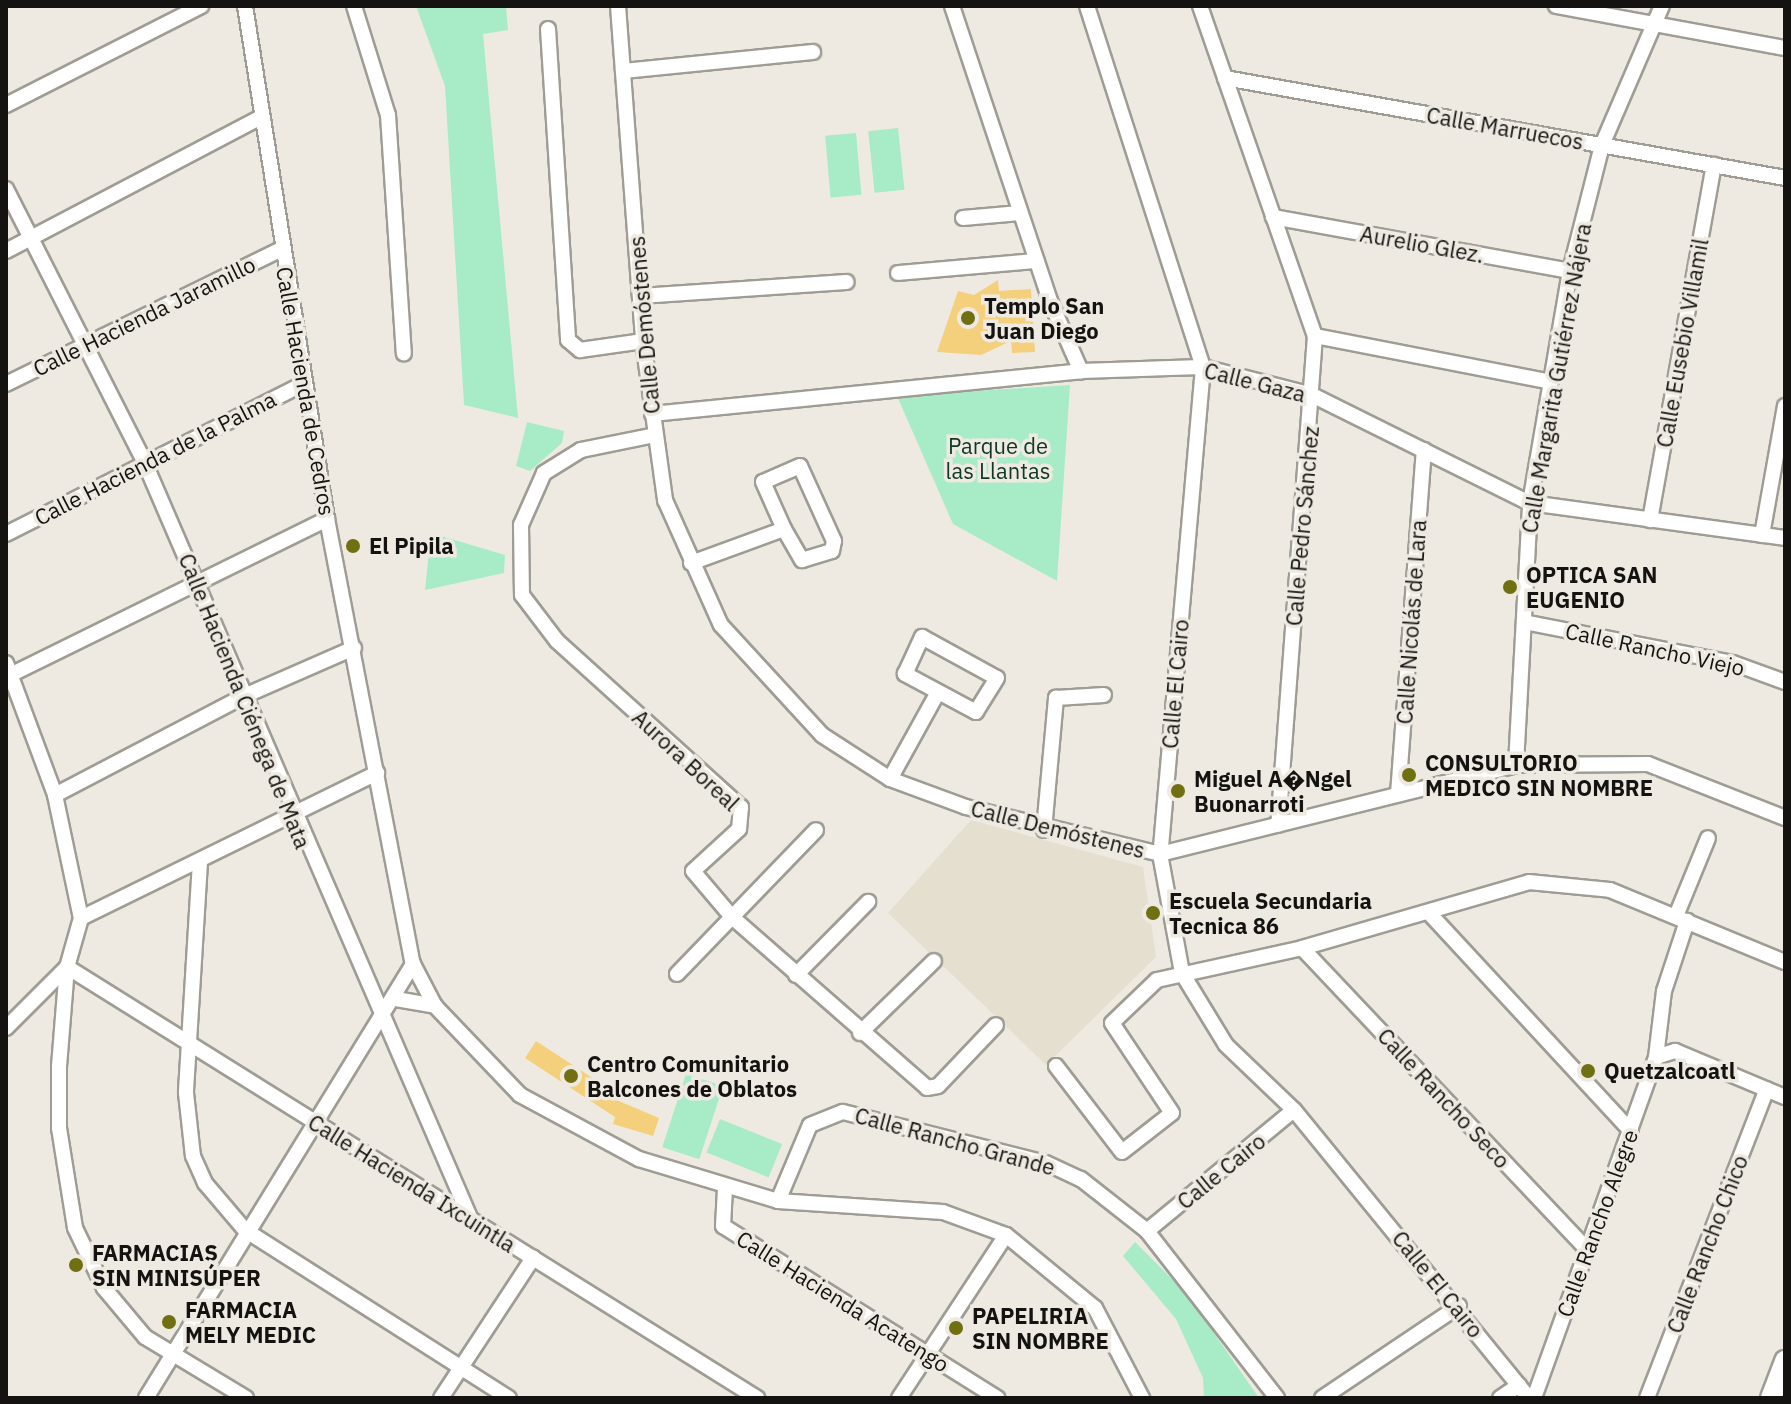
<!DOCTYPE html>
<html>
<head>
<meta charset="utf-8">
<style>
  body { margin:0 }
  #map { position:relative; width:1791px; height:1404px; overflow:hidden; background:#eeeae2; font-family:"IBM Plex Sans",sans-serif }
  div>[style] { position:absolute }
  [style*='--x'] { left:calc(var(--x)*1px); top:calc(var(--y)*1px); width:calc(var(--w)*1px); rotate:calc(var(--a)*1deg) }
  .built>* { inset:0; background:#e5dfd0 }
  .green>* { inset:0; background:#a7ecc7; transform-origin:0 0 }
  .building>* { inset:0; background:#f4cf7c }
  .roads { filter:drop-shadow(2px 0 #9f9c94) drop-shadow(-2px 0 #9f9c94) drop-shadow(0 2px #9f9c94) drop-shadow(0 -2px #9f9c94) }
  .street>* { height:14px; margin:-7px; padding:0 7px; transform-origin:7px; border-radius:7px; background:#fff }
  .secondary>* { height:20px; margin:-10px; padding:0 10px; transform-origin:10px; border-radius:10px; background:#fff }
  .dots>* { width:22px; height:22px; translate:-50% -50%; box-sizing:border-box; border:4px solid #eeeae2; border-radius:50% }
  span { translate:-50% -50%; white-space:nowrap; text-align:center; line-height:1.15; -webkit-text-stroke:7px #eeeae2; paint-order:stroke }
  .street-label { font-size:22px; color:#151311 }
  .poi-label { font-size:22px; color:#151311; font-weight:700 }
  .left { translate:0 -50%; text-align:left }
  .park-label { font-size:22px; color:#0e3725 }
  .frame { position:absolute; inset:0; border:8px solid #151311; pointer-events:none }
</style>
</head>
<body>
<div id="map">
  <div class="built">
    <div style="clip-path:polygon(971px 820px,1143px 867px,1156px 957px,1046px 1065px,888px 913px)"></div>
  </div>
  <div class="green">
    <div style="clip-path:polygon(416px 6px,506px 6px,508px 30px,483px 34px,518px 418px,464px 405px,445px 86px)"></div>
    <div style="left:898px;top:128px;width:62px;height:30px;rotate:84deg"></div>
    <div style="left:856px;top:133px;width:62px;height:31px;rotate:85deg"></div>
    <div style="clip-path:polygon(1070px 385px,1057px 581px,953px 524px,897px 396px)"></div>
    <div style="clip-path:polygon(527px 422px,564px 431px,562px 443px,530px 471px,516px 466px)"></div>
    <div style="clip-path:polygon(431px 533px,505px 555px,504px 573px,425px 590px)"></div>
    <div style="left:686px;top:1074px;width:39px;height:77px;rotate:18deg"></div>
    <div style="left:720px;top:1119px;width:67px;height:36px;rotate:22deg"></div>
    <div style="clip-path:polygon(1135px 1242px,1187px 1294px,1259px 1398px,1204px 1398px,1203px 1378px,1176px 1319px,1123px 1256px)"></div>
  </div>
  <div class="building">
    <div style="clip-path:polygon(998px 280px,999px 291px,1031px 289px,1035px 352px,1012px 353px,1011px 341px,981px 355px,937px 352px,958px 291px,974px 295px)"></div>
    <div style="clip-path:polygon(536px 1041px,617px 1094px,614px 1099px,659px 1118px,653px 1136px,613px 1124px,615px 1117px,525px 1058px)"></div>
  </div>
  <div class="roads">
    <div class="street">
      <div style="--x:245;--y:6;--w:520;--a:80.92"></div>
      <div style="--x:327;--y:519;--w:453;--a:79.1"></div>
      <div style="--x:413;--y:964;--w:47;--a:62.4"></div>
      <div style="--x:435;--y:1006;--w:123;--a:46.3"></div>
      <div style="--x:520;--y:1095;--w:135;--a:28.3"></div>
      <div style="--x:639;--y:1159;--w:145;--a:16.8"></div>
      <div style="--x:778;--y:1201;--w:165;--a:3.8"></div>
      <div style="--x:943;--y:1212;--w:67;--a:20.1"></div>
      <div style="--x:1006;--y:1235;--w:115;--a:39.4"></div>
      <div style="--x:1095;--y:1308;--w:102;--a:62.4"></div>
      <div style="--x:354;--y:6;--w:114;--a:72.7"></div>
      <div style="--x:388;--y:115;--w:239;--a:86.2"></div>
      <div style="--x:618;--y:6;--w:336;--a:85.7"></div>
      <div style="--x:643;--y:341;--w:161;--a:82.1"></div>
      <div style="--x:665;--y:500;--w:137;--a:65.9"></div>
      <div style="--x:721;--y:625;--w:149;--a:47.4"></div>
      <div style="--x:822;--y:735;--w:81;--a:32.9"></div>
      <div style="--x:890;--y:779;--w:81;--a:20.2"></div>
      <div style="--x:966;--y:807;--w:200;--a:13.6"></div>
      <div style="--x:1160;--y:854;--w:367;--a:-14"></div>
      <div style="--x:1516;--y:765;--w:132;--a:-0.4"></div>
      <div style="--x:1648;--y:764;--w:147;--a:21.5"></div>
      <div style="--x:952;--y:6;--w:311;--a:71.6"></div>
      <div style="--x:1050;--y:301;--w:77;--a:66.1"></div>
      <div style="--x:1087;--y:6;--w:379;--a:72.2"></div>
      <div style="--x:1203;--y:367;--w:489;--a:95"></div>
      <div style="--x:1160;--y:854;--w:121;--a:79.5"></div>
      <div style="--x:1182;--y:973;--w:84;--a:58.6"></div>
      <div style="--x:1226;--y:1045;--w:94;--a:43.7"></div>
      <div style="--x:1294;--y:1110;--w:372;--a:50.8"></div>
      <div style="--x:1200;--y:6;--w:349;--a:70.8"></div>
      <div style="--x:1315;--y:336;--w:490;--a:94.3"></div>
      <div style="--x:1556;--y:6;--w:233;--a:10.4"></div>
      <div style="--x:548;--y:29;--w:312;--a:86.3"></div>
      <div style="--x:568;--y:340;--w:16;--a:40"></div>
      <div style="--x:580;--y:350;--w:64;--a:-8.1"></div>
      <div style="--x:623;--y:71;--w:191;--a:-5.7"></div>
      <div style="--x:1225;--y:78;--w:569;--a:10.12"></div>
      <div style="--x:6;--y:105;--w:219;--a:-26.9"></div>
      <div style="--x:6;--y:189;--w:305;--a:63.1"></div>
      <div style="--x:144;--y:461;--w:826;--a:66.69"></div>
      <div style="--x:1273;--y:217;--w:302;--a:10.3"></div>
      <div style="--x:963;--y:218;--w:57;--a:-5"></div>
      <div style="--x:6;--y:251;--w:288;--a:-27.7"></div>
      <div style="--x:898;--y:273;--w:139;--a:-5"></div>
      <div style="--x:640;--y:296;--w:207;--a:-3.9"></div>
      <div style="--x:1315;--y:336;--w:240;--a:11"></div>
      <div style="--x:6;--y:384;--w:306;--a:-26.1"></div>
      <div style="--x:652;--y:414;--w:431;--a:-5.7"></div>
      <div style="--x:1081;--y:371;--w:122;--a:-1.9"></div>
      <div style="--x:1203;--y:367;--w:113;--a:14.4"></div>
      <div style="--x:1312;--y:395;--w:243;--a:26.4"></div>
      <div style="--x:1530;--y:503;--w:257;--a:7.8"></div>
      <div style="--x:655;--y:435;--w:76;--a:168.5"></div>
      <div style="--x:581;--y:450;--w:44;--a:148.1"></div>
      <div style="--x:544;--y:473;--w:57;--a:113.9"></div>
      <div style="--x:521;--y:525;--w:70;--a:89.2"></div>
      <div style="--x:522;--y:595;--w:58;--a:52.7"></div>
      <div style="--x:557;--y:641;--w:248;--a:42.1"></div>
      <div style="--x:741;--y:807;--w:22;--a:95"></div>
      <div style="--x:739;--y:829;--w:62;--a:137.6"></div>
      <div style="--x:693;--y:871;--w:60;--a:49.7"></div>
      <div style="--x:732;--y:917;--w:259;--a:41.2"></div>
      <div style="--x:927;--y:1088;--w:11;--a:-10"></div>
      <div style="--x:938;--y:1086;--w:84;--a:-46.4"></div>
      <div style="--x:1650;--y:520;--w:361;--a:-79.8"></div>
      <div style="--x:6;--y:534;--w:335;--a:-26.8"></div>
      <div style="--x:1762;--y:535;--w:131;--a:-79.9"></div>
      <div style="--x:691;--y:563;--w:99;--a:-20.1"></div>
      <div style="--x:784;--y:529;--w:36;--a:60"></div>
      <div style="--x:802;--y:560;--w:31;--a:-17"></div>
      <div style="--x:832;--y:551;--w:10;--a:-79"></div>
      <div style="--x:834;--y:541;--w:82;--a:-114.4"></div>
      <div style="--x:800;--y:466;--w:40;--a:156.6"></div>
      <div style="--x:763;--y:482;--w:51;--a:65.9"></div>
      <div style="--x:1524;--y:622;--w:213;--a:11.1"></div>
      <div style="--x:1733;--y:663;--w:55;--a:20.1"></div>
      <div style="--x:922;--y:637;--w:85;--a:28.7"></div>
      <div style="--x:997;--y:678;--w:40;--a:122"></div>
      <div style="--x:976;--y:712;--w:81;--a:-151.8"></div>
      <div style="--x:905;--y:674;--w:41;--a:-65.3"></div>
      <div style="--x:6;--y:663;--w:141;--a:69.6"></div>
      <div style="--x:55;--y:795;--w:126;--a:78.1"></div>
      <div style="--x:81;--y:918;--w:51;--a:105.9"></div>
      <div style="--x:67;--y:967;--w:100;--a:94.6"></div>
      <div style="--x:59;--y:1067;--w:61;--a:90"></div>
      <div style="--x:59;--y:1128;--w:101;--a:80.9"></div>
      <div style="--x:75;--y:1228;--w:67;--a:64.2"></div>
      <div style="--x:104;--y:1288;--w:64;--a:50.1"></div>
      <div style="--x:145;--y:1337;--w:118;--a:31.1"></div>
      <div style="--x:6;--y:677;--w:358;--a:-26.2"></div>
      <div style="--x:1516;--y:765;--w:262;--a:-86.9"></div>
      <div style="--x:1530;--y:503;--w:235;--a:-80.2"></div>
      <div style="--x:1570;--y:271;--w:130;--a:-75.7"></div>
      <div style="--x:1602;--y:145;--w:151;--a:-66.7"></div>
      <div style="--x:890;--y:779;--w:99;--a:-61.1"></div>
      <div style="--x:1398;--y:794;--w:345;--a:-85.7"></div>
      <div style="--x:55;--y:795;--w:213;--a:-27.6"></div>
      <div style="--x:244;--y:696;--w:120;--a:-23.6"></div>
      <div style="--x:1044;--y:830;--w:133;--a:-84.8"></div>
      <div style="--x:1056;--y:698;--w:48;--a:-3.6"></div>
      <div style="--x:200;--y:862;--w:231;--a:93.5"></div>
      <div style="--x:186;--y:1093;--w:63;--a:83.7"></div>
      <div style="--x:193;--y:1156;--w:30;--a:66"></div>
      <div style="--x:205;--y:1183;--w:62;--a:49.6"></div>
      <div style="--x:245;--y:1230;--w:313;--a:32.5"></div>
      <div style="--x:1430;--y:914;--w:296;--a:47.2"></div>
      <div style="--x:1676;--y:916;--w:84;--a:-67.7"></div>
      <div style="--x:81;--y:918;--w:330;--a:-26.1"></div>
      <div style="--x:1302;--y:948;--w:413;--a:46.6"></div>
      <div style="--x:677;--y:974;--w:200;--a:-46"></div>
      <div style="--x:796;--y:975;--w:103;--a:-45.4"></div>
      <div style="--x:396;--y:999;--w:40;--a:10"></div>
      <div style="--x:6;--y:1028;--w:86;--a:-45"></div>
      <div style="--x:67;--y:967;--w:814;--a:31.99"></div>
      <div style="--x:860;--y:1033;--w:103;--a:-44.2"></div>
      <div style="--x:1656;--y:1057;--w:66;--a:-83.1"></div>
      <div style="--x:1664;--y:991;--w:74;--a:-71.8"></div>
      <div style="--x:1056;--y:1066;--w:108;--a:52.5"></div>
      <div style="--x:1122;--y:1152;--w:63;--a:-38"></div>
      <div style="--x:1172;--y:1113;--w:108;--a:-123.7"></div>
      <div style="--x:1112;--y:1023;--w:62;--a:-43.7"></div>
      <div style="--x:1157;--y:980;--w:148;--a:-12.4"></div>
      <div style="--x:1302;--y:948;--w:236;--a:-16.2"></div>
      <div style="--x:1529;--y:882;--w:81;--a:5.6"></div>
      <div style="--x:1610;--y:890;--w:189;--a:22.4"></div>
      <div style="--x:725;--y:1188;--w:38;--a:93"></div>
      <div style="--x:723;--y:1226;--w:324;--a:32.1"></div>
      <div style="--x:778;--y:1201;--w:82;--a:-67.2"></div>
      <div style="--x:810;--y:1125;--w:35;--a:-22"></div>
      <div style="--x:843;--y:1112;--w:209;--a:14.1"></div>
      <div style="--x:1046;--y:1163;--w:38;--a:25"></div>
      <div style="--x:1081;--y:1179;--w:84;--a:38.2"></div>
      <div style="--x:1147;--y:1231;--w:212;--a:52.1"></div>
      <div style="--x:1147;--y:1231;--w:190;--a:-39.5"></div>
      <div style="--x:146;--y:1398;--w:510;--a:-58.4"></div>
      <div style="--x:441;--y:1398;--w:168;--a:-56.7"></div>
      <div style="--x:899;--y:1398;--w:195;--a:-56.7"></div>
      <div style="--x:1322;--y:1398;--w:165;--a:-33.9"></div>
      <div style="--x:1500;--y:1398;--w:23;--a:-34"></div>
      <div style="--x:1534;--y:1398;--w:362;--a:-70.3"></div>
      <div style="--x:1656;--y:1057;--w:20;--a:-18"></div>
      <div style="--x:1675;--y:1051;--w:119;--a:22.7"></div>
      <div style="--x:1647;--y:1398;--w:331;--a:-68.8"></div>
    </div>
    <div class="secondary">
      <div style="--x:1771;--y:1398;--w:40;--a:-69"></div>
    </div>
  </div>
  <div class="dots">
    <div style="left:968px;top:318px;background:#706f12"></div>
    <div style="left:353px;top:546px;background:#706f12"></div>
    <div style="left:1510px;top:587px;background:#706f12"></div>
    <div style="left:1409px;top:775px;background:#706f12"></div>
    <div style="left:1178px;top:791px;background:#706f12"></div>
    <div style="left:1153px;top:913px;background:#706f12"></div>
    <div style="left:1588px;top:1071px;background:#706f12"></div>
    <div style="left:571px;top:1076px;background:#706f12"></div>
    <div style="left:76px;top:1265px;background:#706f12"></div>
    <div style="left:169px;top:1322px;background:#706f12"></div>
    <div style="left:956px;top:1328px;background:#706f12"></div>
  </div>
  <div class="street-label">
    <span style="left:1505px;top:128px;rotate:10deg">Calle Marruecos</span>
    <span style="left:1422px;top:244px;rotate:10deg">Aurelio Glez.</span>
    <span style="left:144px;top:316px;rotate:-26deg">Calle Hacienda Jaramillo</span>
    <span style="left:644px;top:325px;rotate:-95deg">Calle Demóstenes</span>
    <span style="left:1682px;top:343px;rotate:-80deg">Calle Eusebio Villamil</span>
    <span style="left:1556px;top:378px;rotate:-80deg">Calle Margarita Gutiérrez Nájera</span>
    <span style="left:1255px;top:382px;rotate:14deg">Calle Gaza</span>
    <span style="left:306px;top:391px;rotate:80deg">Calle Hacienda de Cedros</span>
    <span style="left:155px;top:458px;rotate:-27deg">Calle Hacienda de la Palma</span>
    <span style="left:1302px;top:526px;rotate:-85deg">Calle Pedro Sánchez</span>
    <span style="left:1411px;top:622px;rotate:-86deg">Calle Nicolás de Lara</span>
    <span style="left:1655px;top:649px;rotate:12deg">Calle Rancho Viejo</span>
    <span style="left:1175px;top:684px;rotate:-85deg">Calle El Cairo</span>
    <span style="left:245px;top:701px;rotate:68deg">Calle Hacienda Ciénega de Mata</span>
    <span style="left:686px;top:760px;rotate:43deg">Aurora Boreal</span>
    <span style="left:1058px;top:829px;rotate:14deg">Calle Demóstenes</span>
    <span style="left:1444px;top:1098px;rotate:47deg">Calle Rancho Seco</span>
    <span style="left:955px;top:1141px;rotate:15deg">Calle Rancho Grande</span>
    <span style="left:1221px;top:1171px;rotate:-39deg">Calle Cairo</span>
    <span style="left:412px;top:1183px;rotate:32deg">Calle Hacienda Ixcuintla</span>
    <span style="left:1597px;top:1223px;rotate:-70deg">Calle Rancho Alegre</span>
    <span style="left:1707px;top:1244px;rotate:-69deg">Calle Rancho Chico</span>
    <span style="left:1438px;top:1284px;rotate:51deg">Calle El Cairo</span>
    <span style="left:843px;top:1301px;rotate:32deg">Calle Hacienda Acatengo</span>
  </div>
  <div class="poi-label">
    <span class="left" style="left:984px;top:318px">Templo San<br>Juan Diego</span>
    <span class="left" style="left:369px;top:546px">El Pipila</span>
    <span class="left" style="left:1526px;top:587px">OPTICA SAN<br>EUGENIO</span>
    <span class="left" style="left:1425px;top:775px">CONSULTORIO<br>MEDICO SIN NOMBRE</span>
    <span class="left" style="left:1194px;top:791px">Miguel A�Ngel<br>Buonarroti</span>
    <span class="left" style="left:1169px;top:913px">Escuela Secundaria<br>Tecnica 86</span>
    <span class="left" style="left:587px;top:1076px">Centro Comunitario<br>Balcones de Oblatos</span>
    <span class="left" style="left:1604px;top:1071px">Quetzalcoatl</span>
    <span class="left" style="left:92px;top:1265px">FARMACIAS<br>SIN MINISÚPER</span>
    <span class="left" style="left:185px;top:1322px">FARMACIA<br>MELY MEDIC</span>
    <span class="left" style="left:972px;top:1328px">PAPELIRIA<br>SIN NOMBRE</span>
  </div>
  <div class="park-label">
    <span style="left:998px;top:458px">Parque de<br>las Llantas</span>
  </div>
  <div class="frame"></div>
</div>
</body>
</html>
